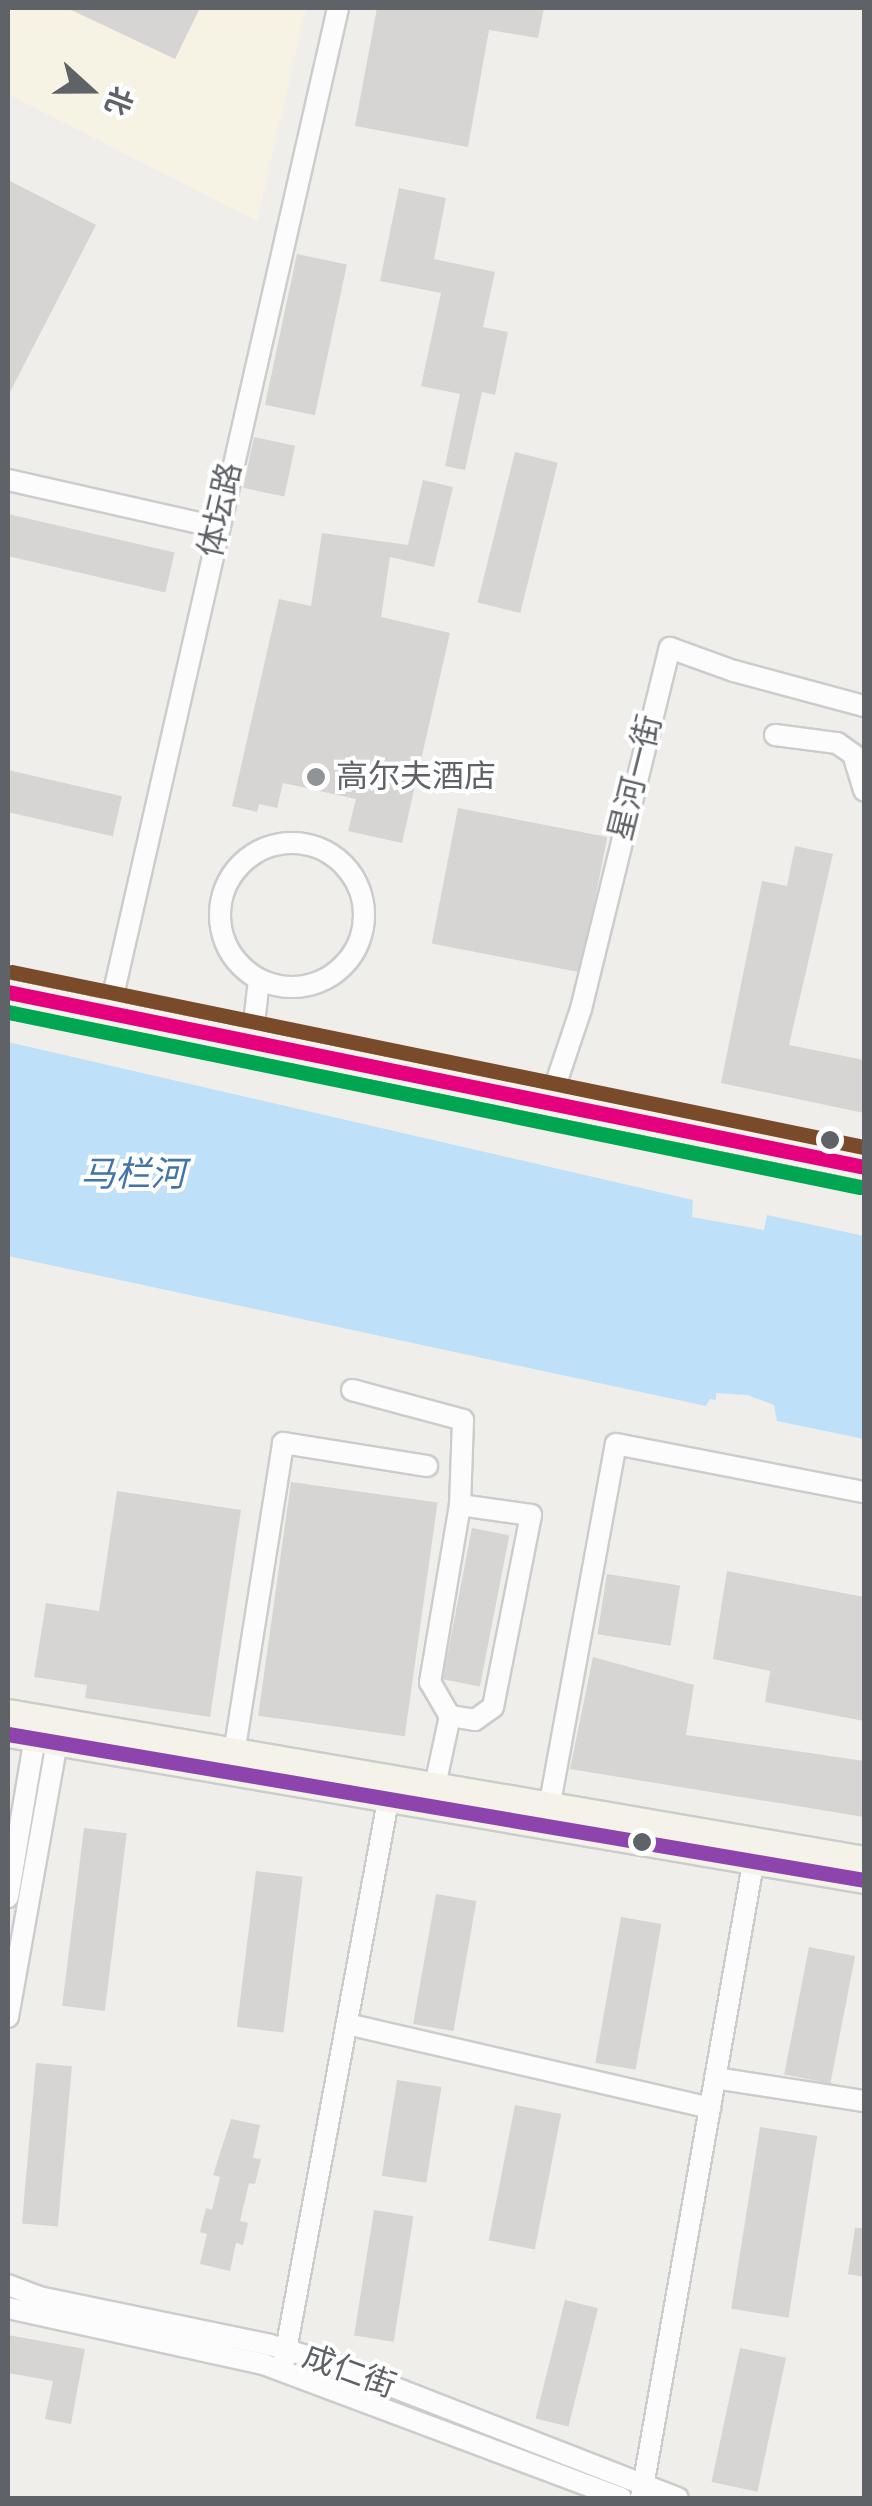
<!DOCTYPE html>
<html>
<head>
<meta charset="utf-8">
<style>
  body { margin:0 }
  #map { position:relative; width:872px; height:2506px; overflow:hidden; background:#efeeea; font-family:"Source Sans 3","Noto Sans SC",sans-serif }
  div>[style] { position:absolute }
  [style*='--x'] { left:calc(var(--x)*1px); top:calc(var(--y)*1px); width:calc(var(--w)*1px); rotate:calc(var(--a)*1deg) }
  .commercial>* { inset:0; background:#f7f3e4 }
  .water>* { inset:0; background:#bfe0f9 }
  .building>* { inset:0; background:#d6d5d3; transform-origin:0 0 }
  .roads { filter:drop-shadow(2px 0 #cbcccc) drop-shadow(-2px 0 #cbcccc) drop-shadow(0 2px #cbcccc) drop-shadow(0 -2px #cbcccc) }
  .minor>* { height:20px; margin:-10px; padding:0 10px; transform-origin:10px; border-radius:10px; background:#fdfcfc }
  .minor>.ring { margin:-10px; padding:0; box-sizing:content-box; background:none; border:20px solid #fdfcfc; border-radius:50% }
  .major>* { height:25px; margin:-12.5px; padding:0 12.5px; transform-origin:12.5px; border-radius:12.5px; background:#f4f2e9 }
  .bus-1>* { height:15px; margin:-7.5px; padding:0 7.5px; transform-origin:7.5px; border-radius:7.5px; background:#8e44ad }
  .bus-2>* { height:15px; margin:-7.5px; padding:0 7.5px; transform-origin:7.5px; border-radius:7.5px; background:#e5007d }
  .bus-3>* { height:15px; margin:-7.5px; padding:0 7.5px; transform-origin:7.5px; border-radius:7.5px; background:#00a651 }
  .bus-4>* { height:15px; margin:-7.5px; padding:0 7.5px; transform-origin:7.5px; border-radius:7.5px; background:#7a4b2a }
  .dots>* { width:28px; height:28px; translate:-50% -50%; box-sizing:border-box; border:5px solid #fff; border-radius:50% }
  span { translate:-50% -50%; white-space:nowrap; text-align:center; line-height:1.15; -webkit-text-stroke:8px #fff; paint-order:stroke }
  .street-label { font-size:32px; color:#5f6368 }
  .poi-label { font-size:32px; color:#5f6368 }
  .left { translate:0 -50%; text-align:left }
  .water-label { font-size:35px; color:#4174aa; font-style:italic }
  .frame { position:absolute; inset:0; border:10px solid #5f6368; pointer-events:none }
  .north { position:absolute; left:40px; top:40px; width:100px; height:100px; -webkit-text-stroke:8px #fff; paint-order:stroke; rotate:111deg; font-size:28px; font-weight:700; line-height:40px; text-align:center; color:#5f6368 }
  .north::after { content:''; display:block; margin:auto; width:35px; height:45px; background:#5f6368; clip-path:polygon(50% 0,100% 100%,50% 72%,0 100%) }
</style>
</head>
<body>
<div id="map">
  <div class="commercial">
    <div style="clip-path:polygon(8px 8px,306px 8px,257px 221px,8px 94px)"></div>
  </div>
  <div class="water">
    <div style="clip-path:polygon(8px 1042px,693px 1200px,692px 1217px,764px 1230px,767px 1215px,864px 1236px,864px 1439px,777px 1421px,774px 1405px,747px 1395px,716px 1393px,716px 1400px,710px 1399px,706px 1406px,8px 1256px)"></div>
  </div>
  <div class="building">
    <div style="clip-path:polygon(67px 8px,200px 8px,175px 59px)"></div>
    <div style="clip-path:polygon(377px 8px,544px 8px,538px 38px,489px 30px,468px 147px,355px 126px)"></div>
    <div style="clip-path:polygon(8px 180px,96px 225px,8px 396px)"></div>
    <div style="clip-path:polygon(399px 188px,446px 198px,434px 259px,495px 272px,483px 327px,508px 332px,495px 395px,482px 392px,465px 470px,445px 466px,460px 394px,421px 386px,441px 293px,380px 281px)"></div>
    <div style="left:297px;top:254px;width:51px;height:154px;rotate:12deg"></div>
    <div style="left:254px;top:437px;width:42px;height:52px;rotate:12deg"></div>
    <div style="left:515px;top:452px;width:44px;height:155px;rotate:14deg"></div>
    <div style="clip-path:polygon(423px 480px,453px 487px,434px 567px,390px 557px,381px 617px,450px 633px,402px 843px,348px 831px,356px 799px,283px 783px,277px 808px,259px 804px,257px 812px,232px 806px,279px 599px,311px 606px,322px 533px,408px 545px)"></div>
    <div style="left:8px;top:514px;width:171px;height:41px;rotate:13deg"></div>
    <div style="left:8px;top:770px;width:117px;height:41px;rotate:13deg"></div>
    <div style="left:458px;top:808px;width:152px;height:138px;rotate:11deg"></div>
    <div style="clip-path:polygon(795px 846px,833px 854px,789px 1045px,864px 1060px,864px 1113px,721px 1083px,762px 881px,787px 886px)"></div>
    <div style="left:291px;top:1482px;width:148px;height:236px;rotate:8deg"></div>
    <div style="clip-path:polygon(117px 1491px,241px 1510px,210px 1717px,85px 1698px,87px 1685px,34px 1677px,46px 1603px,99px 1611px)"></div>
    <div style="left:472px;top:1528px;width:38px;height:154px;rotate:11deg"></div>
    <div style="clip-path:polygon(727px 1571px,864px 1597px,864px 1721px,765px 1702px,770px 1671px,713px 1659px)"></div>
    <div style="left:607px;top:1574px;width:74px;height:61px;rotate:9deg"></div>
    <div style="clip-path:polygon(593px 1657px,694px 1685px,686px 1735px,864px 1761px,864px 1817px,570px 1769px)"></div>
    <div style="left:84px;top:1828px;width:43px;height:179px;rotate:7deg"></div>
    <div style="left:256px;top:1871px;width:47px;height:157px;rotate:7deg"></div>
    <div style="left:436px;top:1894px;width:41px;height:132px;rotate:10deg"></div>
    <div style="left:621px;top:1917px;width:41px;height:148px;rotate:10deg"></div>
    <div style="left:809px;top:1947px;width:47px;height:130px;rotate:11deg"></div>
    <div style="left:36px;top:2063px;width:36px;height:161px;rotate:5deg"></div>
    <div style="left:397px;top:2080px;width:45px;height:97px;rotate:9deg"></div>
    <div style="left:515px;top:2105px;width:47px;height:138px;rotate:11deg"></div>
    <div style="clip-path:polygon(231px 2119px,260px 2125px,253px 2158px,261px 2159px,255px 2184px,249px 2183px,240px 2221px,248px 2223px,243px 2245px,236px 2243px,230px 2271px,200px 2264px,207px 2234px,200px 2232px,206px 2208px,212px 2210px,220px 2177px,213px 2175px)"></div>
    <div style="left:760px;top:2127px;width:58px;height:184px;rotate:9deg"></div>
    <div style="left:374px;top:2210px;width:40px;height:127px;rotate:9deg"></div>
    <div style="clip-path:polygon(855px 2228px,864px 2228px,864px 2277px,848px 2274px)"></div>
    <div style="left:565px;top:2300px;width:34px;height:122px;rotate:14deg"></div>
    <div style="clip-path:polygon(8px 2335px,85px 2349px,71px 2424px,45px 2419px,53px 2381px,8px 2373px)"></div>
    <div style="left:740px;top:2348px;width:47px;height:137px;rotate:12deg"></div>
  </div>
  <div class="roads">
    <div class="minor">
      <div style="--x:8;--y:480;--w:213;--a:12.7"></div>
      <div style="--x:775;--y:735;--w:63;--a:7.4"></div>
      <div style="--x:837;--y:743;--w:19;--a:35"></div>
      <div style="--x:853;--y:754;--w:38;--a:73"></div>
      <div class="ring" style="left:220px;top:843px;width:124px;height:124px"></div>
      <div style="--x:109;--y:1013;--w:1031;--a:-77.16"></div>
      <div style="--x:252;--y:1041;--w:61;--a:-83.5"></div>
      <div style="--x:549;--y:1104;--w:100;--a:-71.4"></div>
      <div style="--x:581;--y:1009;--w:372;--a:-76.2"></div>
      <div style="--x:670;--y:648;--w:68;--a:19.8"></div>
      <div style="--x:734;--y:671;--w:135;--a:15.1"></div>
      <div style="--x:352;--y:1390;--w:115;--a:15.1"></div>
      <div style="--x:463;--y:1420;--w:85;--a:92"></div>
      <div style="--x:460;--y:1505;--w:180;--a:99.6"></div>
      <div style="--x:430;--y:1682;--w:39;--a:60"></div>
      <div style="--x:450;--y:1716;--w:85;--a:102.2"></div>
      <div style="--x:450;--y:1716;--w:25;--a:9"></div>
      <div style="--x:475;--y:1720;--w:22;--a:-36"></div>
      <div style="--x:493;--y:1707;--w:196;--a:-78.8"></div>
      <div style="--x:531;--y:1515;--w:72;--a:-172"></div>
      <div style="--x:232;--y:1766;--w:327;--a:-81"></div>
      <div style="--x:283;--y:1443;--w:146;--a:9.1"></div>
      <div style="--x:547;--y:1819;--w:381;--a:-79.6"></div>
      <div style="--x:616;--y:1444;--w:253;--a:11"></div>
      <div style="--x:8;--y:1897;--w:161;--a:-80.4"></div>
      <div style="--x:35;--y:1738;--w:12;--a:-48"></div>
      <div style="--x:8;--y:2017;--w:279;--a:-79.9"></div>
      <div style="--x:57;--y:1742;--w:14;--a:-107"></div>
      <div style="--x:347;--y:2024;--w:373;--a:13"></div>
      <div style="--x:715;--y:2078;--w:151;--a:8.8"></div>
      <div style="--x:8;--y:2285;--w:33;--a:21"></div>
      <div style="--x:39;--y:2297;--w:236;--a:11.7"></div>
      <div style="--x:270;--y:2345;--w:67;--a:16.5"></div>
      <div style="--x:334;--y:2364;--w:369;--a:21.3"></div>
      <div style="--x:8;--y:2308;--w:261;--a:12.4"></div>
      <div style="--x:263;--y:2364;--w:382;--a:20.5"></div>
      <div style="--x:284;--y:2361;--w:586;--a:-79.48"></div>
      <div style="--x:641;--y:2498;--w:661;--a:-79.98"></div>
    </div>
    <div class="major">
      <div style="--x:8;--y:992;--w:874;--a:11.55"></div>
      <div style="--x:8;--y:1712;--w:869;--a:9.74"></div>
      <div style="--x:8;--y:1734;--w:868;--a:9.68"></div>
    </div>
  </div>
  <div class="bus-1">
    <div style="--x:8;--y:1734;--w:868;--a:9.68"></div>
  </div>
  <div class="bus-2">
    <div style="--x:8;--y:992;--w:874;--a:11.55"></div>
  </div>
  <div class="bus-3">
    <div style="--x:8;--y:1012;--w:870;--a:11.61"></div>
  </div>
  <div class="bus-4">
    <div style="--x:12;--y:972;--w:870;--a:11.61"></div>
  </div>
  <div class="dots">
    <div style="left:316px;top:777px;background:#919496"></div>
    <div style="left:830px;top:1140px;background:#5f6368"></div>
    <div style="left:642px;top:1842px;background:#5f6368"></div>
  </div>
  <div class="street-label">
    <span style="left:221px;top:510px;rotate:-77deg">体坛路</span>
    <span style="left:636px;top:778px;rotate:-76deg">星河一街</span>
    <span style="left:349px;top:2372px;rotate:20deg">成仁街</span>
  </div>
  <div class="poi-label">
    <span class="left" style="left:336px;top:777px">高尔夫酒店</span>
  </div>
  <div class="water-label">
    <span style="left:133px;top:1175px">马栏河</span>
  </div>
  <div class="frame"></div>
  <div class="north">北</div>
</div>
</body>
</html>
